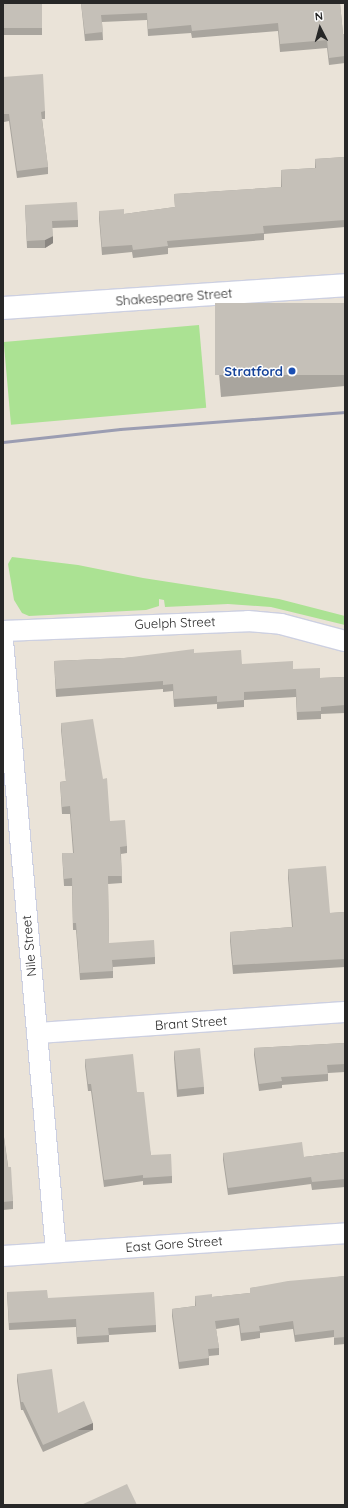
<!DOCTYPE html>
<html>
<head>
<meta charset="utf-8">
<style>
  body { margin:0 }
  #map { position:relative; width:348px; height:1508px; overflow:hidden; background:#eae3d8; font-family:Quicksand,sans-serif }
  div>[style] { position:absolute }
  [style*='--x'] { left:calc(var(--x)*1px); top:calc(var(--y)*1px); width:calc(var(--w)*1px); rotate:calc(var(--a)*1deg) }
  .green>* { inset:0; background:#abe293; transform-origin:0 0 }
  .roads { filter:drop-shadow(1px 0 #cdd0e1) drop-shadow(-1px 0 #cdd0e1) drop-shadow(0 1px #cdd0e1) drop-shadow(0 -1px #cdd0e1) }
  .minor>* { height:20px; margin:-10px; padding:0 10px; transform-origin:10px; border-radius:10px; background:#fff }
  .tertiary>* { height:22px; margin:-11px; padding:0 11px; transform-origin:11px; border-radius:11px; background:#fff }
  .rail>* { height:3px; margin:-1.5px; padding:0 1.5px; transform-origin:1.5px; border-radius:1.5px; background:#9b9db2 }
  .wall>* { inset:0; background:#a9a59e; transform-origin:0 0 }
  .shaded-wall>* { inset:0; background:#8a8681; transform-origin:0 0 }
  .building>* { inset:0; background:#c5c0b8; transform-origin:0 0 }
  .dots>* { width:11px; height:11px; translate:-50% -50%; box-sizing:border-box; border:2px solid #fff; border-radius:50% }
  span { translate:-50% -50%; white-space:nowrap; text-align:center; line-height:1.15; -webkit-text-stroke:3px #fff; paint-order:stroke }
  .street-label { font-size:13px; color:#272727 }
  .transit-label { font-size:13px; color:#164399; font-weight:700 }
  .right { translate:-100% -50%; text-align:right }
  .frame { position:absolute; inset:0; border:4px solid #272727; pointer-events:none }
  .north { position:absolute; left:300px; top:8px; width:40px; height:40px; -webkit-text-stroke:3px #fff; paint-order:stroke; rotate:354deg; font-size:11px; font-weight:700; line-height:16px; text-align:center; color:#272727 }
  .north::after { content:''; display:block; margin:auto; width:14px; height:18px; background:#272727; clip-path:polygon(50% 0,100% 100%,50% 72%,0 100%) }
</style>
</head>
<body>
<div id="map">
  <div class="green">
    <div style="left:199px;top:325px;width:83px;height:196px;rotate:85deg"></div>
    <div style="clip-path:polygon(12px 557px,78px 565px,143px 578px,279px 599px,345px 616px,345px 625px,271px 607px,228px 604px,165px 607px,164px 600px,159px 599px,159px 606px,146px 610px,29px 616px,22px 613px,14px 600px,8px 564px)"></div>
  </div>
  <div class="roads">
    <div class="minor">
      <div style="--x:3;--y:631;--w:245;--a:-2.3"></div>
      <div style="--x:248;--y:621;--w:33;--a:5"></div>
      <div style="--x:281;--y:624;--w:66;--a:14.9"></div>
      <div style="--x:3;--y:640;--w:614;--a:85.05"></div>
      <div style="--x:37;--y:1033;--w:309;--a:-3.9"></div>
      <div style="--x:3;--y:1256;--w:343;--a:-3.8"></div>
    </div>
    <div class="tertiary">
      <div style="--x:3;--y:308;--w:343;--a:-3.8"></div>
    </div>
  </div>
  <div class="rail">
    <div style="--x:3;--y:442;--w:118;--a:-6.3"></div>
    <div style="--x:120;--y:429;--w:226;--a:-4.3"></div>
  </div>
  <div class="wall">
    <div style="left:3px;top:3px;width:39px;height:32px"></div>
    <div style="clip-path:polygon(81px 3px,340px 3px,343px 34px,345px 34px,345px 63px,329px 65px,327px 48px,280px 52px,278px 31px,192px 38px,191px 33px,148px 36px,147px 20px,102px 22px,103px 40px,85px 41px)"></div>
    <div style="clip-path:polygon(3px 77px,45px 111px,45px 119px,42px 119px,48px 167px,48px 174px,17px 178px,9px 121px,4px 122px,3px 109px)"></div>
    <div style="clip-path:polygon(345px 157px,345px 227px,264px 234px,264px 240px,168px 248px,168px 254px,133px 258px,132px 252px,102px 255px,99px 218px,99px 211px,124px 214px,175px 207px,174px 194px,281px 187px,281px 170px,315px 168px,315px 159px)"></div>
    <div style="clip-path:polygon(25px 205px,78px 220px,78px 227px,52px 228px,53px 243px,45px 248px,27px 248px)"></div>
    <div style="clip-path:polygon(345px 303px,345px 386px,221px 397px,215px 325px,215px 314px)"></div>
    <div style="clip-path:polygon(194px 653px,242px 664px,293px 669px,320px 678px,345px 677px,345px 713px,321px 714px,321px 719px,297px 720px,296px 697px,244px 700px,244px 707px,217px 709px,217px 704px,174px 707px,173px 691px,163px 692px,163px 689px,56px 697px,54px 661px,124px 658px)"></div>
    <div style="clip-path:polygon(61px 723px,110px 821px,127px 846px,127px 853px,121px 854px,122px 883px,108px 884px,109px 943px,155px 957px,155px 964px,113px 967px,113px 978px,80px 980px,76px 930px,73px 930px,72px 886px,64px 886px,62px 853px,73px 853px,70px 814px,62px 814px,60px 782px,66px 781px,61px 730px)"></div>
    <div style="clip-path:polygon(288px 869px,330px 913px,345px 912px,345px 967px,233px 974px,230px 941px,230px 932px,292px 927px,288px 878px)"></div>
    <div style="clip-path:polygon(345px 1043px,345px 1072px,328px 1073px,328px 1081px,282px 1085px,282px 1088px,259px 1091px,254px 1055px,254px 1048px)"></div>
    <div style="clip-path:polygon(174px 1051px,204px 1087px,204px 1094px,177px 1097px,174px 1058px)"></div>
    <div style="clip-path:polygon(85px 1059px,137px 1092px,151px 1155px,172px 1176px,172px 1183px,143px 1185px,143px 1181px,104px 1187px,91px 1091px,88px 1091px,85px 1066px)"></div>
    <div style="clip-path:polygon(3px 1130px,13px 1201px,13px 1209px,3px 1210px)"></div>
    <div style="clip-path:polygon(345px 1152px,345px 1187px,312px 1190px,311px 1184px,228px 1195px,223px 1160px,223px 1153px,304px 1157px)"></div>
    <div style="clip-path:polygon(345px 1276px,345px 1344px,334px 1345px,334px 1337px,295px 1342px,293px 1329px,260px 1333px,260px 1338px,241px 1341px,239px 1325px,216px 1329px,219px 1348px,219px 1355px,209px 1356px,209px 1365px,179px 1369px,172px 1316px,172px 1309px,195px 1306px,195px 1296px,212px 1297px,250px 1293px,250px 1288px)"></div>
    <div style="clip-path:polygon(7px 1292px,48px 1298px,156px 1325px,156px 1332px,109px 1335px,109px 1342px,77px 1344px,76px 1327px,9px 1330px)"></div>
    <div style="clip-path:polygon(17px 1374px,58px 1413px,93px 1430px,43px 1452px,23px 1410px,21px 1410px,17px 1381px)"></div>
  </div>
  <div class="shaded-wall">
    <div style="clip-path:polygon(53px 236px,53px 243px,45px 248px,45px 240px)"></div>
    <div style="left:93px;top:1423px;width:7px;height:55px;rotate:90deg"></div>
  </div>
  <div class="building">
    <div style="left:3px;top:3px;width:39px;height:25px"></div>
    <div style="clip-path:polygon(81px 3px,340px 3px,343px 34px,345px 34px,345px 56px,329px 58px,327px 40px,280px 44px,278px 23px,192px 31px,191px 25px,148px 29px,147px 13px,101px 15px,103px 32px,85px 34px)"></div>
    <div style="clip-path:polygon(43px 74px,45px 111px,41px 112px,48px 167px,17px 171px,9px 114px,4px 114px,3px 102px,3px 77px)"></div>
    <div style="clip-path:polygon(345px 157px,345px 220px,263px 226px,264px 233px,167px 241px,168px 246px,133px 250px,132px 245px,102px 247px,99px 211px,124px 209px,124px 214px,175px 207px,174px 194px,282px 187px,281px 170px,316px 168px,315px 159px)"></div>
    <div style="clip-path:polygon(77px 202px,78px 220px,52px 221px,53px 236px,45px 240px,27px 241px,25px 205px)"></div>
    <div style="left:345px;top:303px;width:72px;height:130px;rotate:90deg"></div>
    <div style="clip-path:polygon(194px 649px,194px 653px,241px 650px,242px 664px,293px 661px,293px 669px,320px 668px,320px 678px,345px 677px,345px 705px,321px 707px,321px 711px,297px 712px,296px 689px,244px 692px,244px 700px,217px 702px,217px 696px,174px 699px,173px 684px,163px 685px,163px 681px,56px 689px,54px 661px,124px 658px)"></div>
    <div style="clip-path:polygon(93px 719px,103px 779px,107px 778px,110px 821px,125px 820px,127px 846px,120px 847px,122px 876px,108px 876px,109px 943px,154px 940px,155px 957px,112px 960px,113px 971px,80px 973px,76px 923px,73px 923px,72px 878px,64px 879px,62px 853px,74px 853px,70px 806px,62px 807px,60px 782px,66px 781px,61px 723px)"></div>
    <div style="clip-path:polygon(326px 866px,330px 913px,345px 912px,345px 959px,233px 965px,230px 932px,293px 927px,288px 869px)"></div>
    <div style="clip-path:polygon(345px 1043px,345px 1064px,327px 1065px,328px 1074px,281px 1077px,282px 1081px,259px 1084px,254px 1048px)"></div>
    <div style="left:200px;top:1048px;width:39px;height:26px;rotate:84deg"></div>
    <div style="clip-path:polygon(133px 1054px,137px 1092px,144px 1092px,151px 1155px,171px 1154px,172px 1176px,143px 1178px,143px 1175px,104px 1180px,91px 1084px,88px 1084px,85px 1059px)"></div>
    <div style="clip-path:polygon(3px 1130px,8px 1167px,11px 1167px,13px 1201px,3px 1202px)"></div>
    <div style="clip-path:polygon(302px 1142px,304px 1157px,345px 1152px,345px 1179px,312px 1182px,311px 1177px,228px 1188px,223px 1153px)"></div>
    <div style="clip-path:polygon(345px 1276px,345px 1337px,334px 1338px,334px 1330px,295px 1335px,293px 1321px,259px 1326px,260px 1331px,241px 1333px,239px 1318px,215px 1321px,219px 1348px,208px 1349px,209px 1358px,179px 1362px,172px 1309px,196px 1306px,195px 1296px,212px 1294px,212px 1297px,250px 1293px,250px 1288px,288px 1281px)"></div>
    <div style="clip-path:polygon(47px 1290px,48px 1298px,154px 1292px,156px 1325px,108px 1328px,109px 1335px,77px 1337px,76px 1319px,9px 1323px,7px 1292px)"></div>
    <div style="clip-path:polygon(52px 1369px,58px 1413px,84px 1401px,93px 1423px,43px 1445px,23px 1402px,21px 1402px,17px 1374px)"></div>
    <div style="clip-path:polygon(127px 1484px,137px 1505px,81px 1505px)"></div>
  </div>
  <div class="dots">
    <div style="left:292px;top:371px;background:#1a4fb4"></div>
  </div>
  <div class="street-label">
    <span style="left:174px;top:297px;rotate:-4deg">Shakespeare Street</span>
    <span style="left:175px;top:623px;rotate:-2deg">Guelph Street</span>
    <span style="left:29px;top:946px;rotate:-95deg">Nile Street</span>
    <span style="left:191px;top:1023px;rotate:-4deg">Brant Street</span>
    <span style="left:174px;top:1244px;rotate:-4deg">East Gore Street</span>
  </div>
  <div class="transit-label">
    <span class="right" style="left:283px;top:371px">Stratford</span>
  </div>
  <div class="frame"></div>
  <div class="north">N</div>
</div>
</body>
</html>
